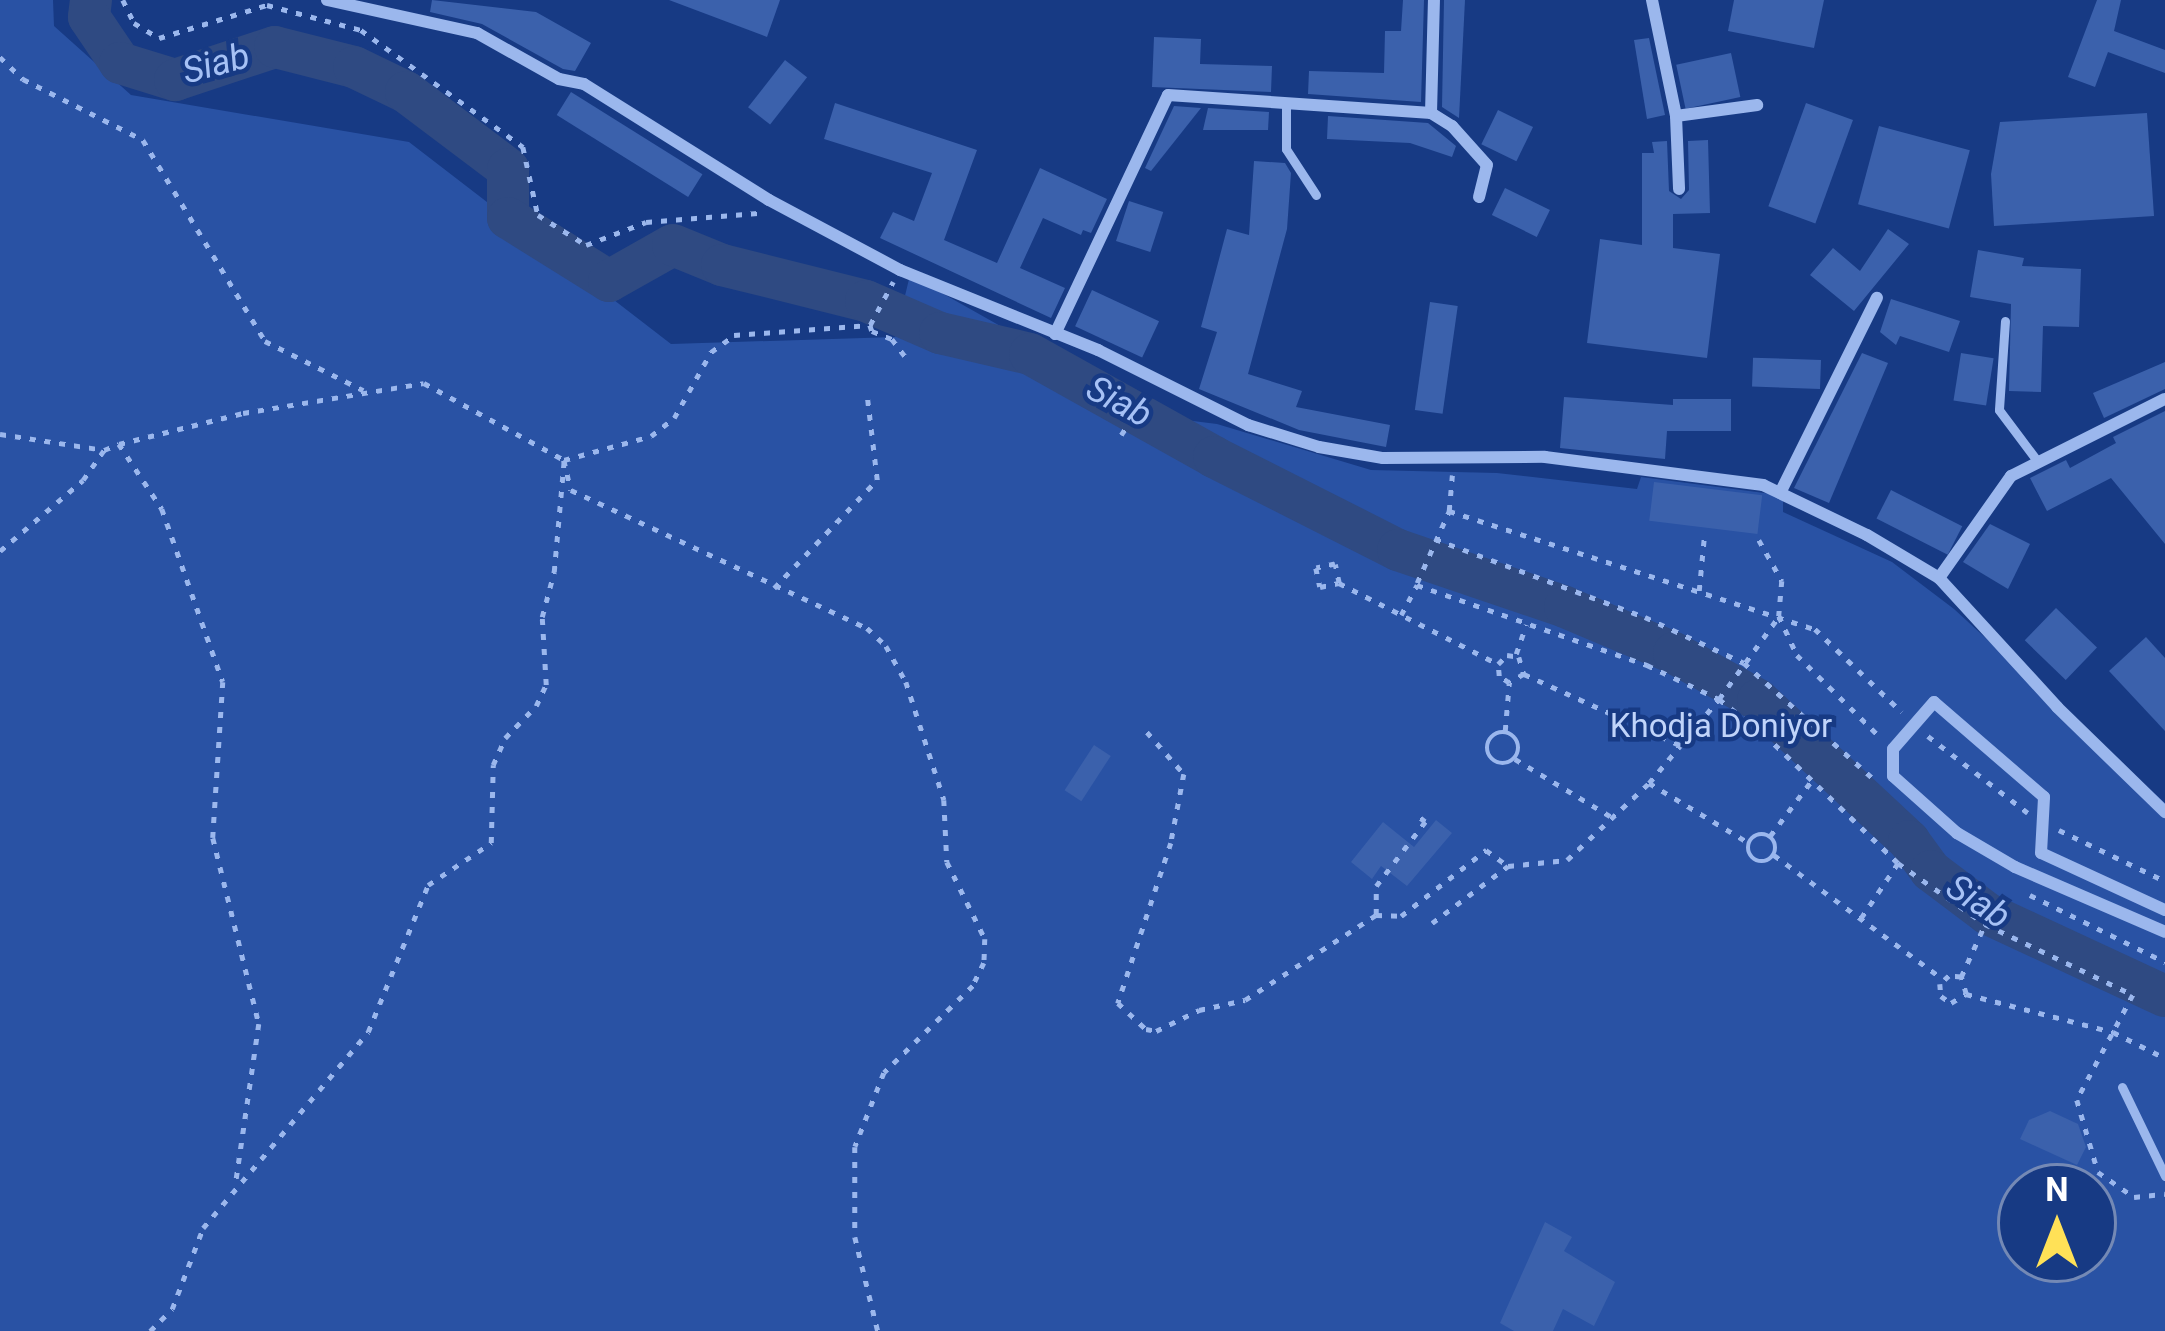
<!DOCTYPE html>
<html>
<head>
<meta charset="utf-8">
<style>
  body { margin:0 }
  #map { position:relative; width:2165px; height:1331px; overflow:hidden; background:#173a84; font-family:Roboto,sans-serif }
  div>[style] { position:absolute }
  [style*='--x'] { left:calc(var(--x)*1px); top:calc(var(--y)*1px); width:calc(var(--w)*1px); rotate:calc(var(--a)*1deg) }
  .green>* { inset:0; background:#2952a4 }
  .river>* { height:42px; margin:-21px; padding:0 21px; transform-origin:21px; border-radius:21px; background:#2f4a82 }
  .building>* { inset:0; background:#3b61ac; transform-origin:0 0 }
  .path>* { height:4.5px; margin-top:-2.25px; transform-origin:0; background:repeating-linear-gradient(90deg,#9bb7ed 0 6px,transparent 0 15px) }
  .path>.ring { margin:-2.25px; padding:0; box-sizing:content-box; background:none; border:4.5px solid #9bb7ed; border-radius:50% }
  .lane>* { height:9px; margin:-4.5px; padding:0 4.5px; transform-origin:4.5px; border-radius:4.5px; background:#9bb7ed }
  .street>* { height:12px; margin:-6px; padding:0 6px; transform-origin:6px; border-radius:6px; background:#9bb7ed }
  span { translate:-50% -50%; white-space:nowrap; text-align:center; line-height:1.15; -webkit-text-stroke:9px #173a84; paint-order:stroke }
  .park-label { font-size:33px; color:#c0d4fa }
  .water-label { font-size:36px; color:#a6c1f5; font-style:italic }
  .north { position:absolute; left:1997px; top:1163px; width:120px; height:120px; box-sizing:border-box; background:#173a84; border:3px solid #7489b5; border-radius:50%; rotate:0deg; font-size:33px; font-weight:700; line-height:48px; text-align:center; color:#fff }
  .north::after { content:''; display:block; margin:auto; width:42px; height:54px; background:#ffe157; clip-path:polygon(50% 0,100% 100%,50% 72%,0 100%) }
</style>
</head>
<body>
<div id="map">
  <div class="green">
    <div style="clip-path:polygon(evenodd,0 0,53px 0,54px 26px,131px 95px,409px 142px,671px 344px,895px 337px,910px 275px,1161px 417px,1217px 424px,1371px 470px,1497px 473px,1637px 489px,1641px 477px,1772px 494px,1783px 498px,1783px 512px,1892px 562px,1954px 609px,2165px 803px,2165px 1331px,0 1331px,0 0,2021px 1187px,2093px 1187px,2093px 1259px,2021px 1259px,2021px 1187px)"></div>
  </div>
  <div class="river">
    <div style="--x:91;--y:0;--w:17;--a:97"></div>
    <div style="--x:89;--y:17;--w:55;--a:56"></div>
    <div style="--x:120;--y:63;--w:58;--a:17.2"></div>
    <div style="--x:175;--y:80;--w:105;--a:-18.3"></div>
    <div style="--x:275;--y:47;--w:81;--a:14.2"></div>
    <div style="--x:354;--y:67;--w:58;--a:25.7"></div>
    <div style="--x:406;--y:92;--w:128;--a:37"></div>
    <div style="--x:508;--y:169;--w:49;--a:90"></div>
    <div style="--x:508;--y:218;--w:119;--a:32"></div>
    <div style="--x:609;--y:281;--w:73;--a:-29.4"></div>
    <div style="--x:673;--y:245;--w:53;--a:22.2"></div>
    <div style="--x:722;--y:265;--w:148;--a:14"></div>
    <div style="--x:866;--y:301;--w:81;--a:23.4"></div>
    <div style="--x:940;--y:333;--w:92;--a:13.1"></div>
    <div style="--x:1030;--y:354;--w:211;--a:29.2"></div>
    <div style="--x:1214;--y:457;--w:206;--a:26.8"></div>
    <div style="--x:1398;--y:550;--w:176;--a:18.8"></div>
    <div style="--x:1565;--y:607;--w:118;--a:22.9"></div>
    <div style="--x:1674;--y:653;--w:96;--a:29.2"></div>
    <div style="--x:1758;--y:700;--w:207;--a:43"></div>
    <div style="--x:1909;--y:841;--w:37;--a:54"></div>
    <div style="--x:1931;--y:871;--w:71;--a:37"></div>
    <div style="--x:1988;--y:914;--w:195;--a:24.9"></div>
  </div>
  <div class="building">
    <div style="clip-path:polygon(432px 0,536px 12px,591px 43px,575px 71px,563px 69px,482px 24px,430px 12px)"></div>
    <div style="clip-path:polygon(669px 0,780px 0,767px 37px)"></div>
    <div style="clip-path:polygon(1403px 0,1424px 0,1421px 102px,1308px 94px,1309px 71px,1384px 73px,1385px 31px,1401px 31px)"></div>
    <div style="clip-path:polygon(1444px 0,1465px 0,1459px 118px,1442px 107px)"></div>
    <div style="clip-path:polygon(1734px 0,1824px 0,1814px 48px,1728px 31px)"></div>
    <div style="clip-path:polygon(2097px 0,2121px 0,2114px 31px,2165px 50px,2165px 73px,2108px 52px,2095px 87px,2068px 77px)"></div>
    <div style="clip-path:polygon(1154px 37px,1201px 39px,1200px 64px,1272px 66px,1271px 92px,1152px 87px)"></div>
    <div style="clip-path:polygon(1649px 38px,1665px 115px,1647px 119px,1634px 40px)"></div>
    <div style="left:1731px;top:53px;width:45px;height:56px;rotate:78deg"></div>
    <div style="left:785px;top:60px;width:28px;height:60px;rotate:38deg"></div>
    <div style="left:571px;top:92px;width:155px;height:27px;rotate:32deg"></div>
    <div style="clip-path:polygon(835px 103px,977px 150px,944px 240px,997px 263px,1040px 168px,1107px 199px,1091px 233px,1083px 230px,1081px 235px,1043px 218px,1020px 268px,1065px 288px,1051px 318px,880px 238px,893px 212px,914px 221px,932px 173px,824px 139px)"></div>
    <div style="left:1806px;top:103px;width:50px;height:110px;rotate:20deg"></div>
    <div style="clip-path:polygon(1174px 106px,1201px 108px,1151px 171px,1145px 168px)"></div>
    <div style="clip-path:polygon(1208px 108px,1269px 112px,1268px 130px,1203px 130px)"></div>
    <div style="left:1498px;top:110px;width:39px;height:38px;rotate:26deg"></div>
    <div style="clip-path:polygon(2147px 113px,2154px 216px,1994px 226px,1991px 174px,2000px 122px)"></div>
    <div style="clip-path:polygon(1328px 116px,1428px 123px,1456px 146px,1452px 157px,1410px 143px,1327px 139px)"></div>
    <div style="left:1879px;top:126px;width:94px;height:81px;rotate:15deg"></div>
    <div style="clip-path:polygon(1708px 140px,1710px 213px,1673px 214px,1673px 248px,1720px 254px,1707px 358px,1587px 343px,1600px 239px,1642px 245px,1642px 153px,1654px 153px,1652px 142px,1667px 141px,1669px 191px,1681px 199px,1689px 190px,1688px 141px)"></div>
    <div style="clip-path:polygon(1254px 161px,1285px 163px,1291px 173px,1287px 229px,1248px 374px,1302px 391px,1296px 407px,1390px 425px,1386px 447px,1299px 430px,1199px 389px,1217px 332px,1201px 327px,1227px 229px,1249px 235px)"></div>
    <div style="left:1505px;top:188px;width:50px;height:30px;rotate:26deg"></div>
    <div style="left:1129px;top:201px;width:36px;height:42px;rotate:18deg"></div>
    <div style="clip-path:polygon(1888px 229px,1909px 244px,1854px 311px,1810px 275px,1833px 248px,1860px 271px)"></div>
    <div style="clip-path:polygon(1978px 250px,2024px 258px,2022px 266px,2081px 269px,2079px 327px,2043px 326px,2041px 392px,2009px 391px,2011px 304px,1970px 297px)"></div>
    <div style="left:1092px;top:290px;width:74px;height:40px;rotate:25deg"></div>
    <div style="clip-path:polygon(1891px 299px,1960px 321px,1949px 352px,1900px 336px,1896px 345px,1880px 332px)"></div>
    <div style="left:1430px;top:302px;width:28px;height:109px;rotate:8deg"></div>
    <div style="clip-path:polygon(1862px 353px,1888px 363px,1829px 503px,1794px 488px)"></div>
    <div style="left:1961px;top:353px;width:33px;height:48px;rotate:9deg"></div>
    <div style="left:1821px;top:360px;width:29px;height:68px;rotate:92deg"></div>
    <div style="clip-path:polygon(2165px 362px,2165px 389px,2104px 418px,2093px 393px)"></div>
    <div style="clip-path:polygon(1564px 397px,1673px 405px,1673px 399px,1731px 399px,1731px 431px,1667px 431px,1665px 459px,1560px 448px)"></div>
    <div style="clip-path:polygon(2165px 411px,2165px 544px,2111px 478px,2047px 511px,2030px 478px,2066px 460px,2070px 468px,2116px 443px,2113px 437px)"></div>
    <div style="left:1654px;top:482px;width:109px;height:39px;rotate:7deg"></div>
    <div style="left:1891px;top:490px;width:80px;height:32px;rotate:27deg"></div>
    <div style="clip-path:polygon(1990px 524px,2030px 544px,2008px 589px,1963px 562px)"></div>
    <div style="left:2056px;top:608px;width:57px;height:45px;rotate:44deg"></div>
    <div style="clip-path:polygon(2146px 637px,2165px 658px,2165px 731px,2109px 671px)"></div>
    <div style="left:1094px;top:745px;width:20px;height:54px;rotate:33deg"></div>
    <div style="clip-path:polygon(1436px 820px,1452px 833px,1407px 886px,1381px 866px,1372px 879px,1351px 862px,1383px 822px,1414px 847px)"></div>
    <div style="clip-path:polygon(2050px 1111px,2078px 1124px,2086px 1147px,2077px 1165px,2020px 1139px,2029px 1120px)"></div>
    <div style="clip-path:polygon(1545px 1222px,1572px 1237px,1564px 1251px,1615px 1282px,1594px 1326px,1563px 1309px,1553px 1331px,1514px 1331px,1500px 1323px)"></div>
  </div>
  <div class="path">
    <div style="--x:123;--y:0;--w:25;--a:64"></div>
    <div style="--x:134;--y:23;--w:29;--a:31"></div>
    <div style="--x:159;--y:38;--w:113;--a:-17"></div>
    <div style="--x:267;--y:5;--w:97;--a:14.9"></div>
    <div style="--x:361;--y:30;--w:200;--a:35.8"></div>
    <div style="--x:523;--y:147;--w:70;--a:77.6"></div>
    <div style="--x:538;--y:215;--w:57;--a:32"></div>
    <div style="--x:586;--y:245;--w:64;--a:-21"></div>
    <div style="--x:646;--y:222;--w:112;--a:-4.6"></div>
    <div style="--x:0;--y:57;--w:32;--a:44"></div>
    <div style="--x:23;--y:79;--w:135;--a:26.9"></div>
    <div style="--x:143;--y:140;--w:235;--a:58.7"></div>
    <div style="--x:265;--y:341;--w:110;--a:26.6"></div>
    <div style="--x:870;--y:325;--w:49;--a:-61.9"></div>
    <div style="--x:870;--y:325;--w:6;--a:72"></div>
    <div style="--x:872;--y:331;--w:22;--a:22"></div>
    <div style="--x:892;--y:339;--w:25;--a:53"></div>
    <div style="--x:0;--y:434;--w:105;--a:8.7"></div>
    <div style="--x:1121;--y:435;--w:48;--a:-56"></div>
    <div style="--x:119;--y:444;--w:78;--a:56.5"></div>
    <div style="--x:162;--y:509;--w:183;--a:70.6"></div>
    <div style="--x:223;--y:682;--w:156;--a:93.7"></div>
    <div style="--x:213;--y:838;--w:192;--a:76.1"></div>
    <div style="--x:259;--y:1024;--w:159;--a:98.3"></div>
    <div style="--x:1449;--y:511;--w:385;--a:17.9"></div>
    <div style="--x:1815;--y:629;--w:120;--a:43.7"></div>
    <div style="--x:1435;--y:539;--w:224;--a:20.4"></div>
    <div style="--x:1645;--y:617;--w:109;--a:24.9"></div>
    <div style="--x:1744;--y:663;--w:178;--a:41.8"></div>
    <div style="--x:1759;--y:540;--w:47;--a:60.7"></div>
    <div style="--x:1782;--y:581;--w:35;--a:95"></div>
    <div style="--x:1779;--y:616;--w:43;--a:65.2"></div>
    <div style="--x:1797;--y:655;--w:115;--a:44.6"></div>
    <div style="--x:0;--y:551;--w:109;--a:-40.5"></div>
    <div style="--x:83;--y:480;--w:37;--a:-55"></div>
    <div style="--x:104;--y:450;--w:16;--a:-22"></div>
    <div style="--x:119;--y:444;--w:128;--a:-14"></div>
    <div style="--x:243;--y:413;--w:183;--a:-9.4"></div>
    <div style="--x:424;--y:383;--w:160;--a:28.8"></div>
    <div style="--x:564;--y:460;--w:31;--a:77"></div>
    <div style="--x:571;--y:490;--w:327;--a:25"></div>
    <div style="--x:867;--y:628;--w:26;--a:43"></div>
    <div style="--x:886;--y:646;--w:41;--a:60.9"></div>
    <div style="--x:906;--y:682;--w:124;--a:72.1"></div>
    <div style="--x:944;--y:800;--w:62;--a:87.2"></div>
    <div style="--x:947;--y:862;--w:86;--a:63.7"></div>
    <div style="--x:985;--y:939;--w:24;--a:92"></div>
    <div style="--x:984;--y:963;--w:25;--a:116"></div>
    <div style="--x:973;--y:986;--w:124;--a:135.7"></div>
    <div style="--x:884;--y:1073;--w:79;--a:111.4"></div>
    <div style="--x:855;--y:1147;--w:90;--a:90"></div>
    <div style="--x:855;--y:1237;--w:97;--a:76.3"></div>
    <div style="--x:1339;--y:583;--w:19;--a:-102"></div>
    <div style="--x:1335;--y:564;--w:19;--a:168"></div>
    <div style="--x:1316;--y:568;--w:19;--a:78"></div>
    <div style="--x:1320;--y:587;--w:19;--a:-12"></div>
    <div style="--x:1339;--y:583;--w:178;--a:27"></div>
    <div style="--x:1417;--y:583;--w:79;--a:-66"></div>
    <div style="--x:1449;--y:511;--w:36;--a:-85"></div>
    <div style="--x:774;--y:588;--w:149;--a:-46.4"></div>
    <div style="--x:877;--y:480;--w:85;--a:-96.8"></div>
    <div style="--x:1699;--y:591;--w:53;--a:-84.6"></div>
    <div style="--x:1401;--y:615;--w:34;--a:-62"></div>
    <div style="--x:1417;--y:585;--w:244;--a:19.2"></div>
    <div style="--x:1647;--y:665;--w:80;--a:25.3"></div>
    <div style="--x:1719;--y:699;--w:102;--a:-54.1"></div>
    <div style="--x:1516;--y:654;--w:31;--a:-71"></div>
    <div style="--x:1524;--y:674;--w:17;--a:149"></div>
    <div style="--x:1509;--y:683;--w:12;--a:-145"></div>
    <div style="--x:1499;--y:676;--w:12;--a:-95"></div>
    <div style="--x:1498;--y:664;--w:13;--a:-45"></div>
    <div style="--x:1507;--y:655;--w:12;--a:9"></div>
    <div style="--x:1519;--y:657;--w:18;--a:74"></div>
    <div style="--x:1524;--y:674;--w:171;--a:24.5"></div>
    <div style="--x:1505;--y:731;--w:48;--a:-85.2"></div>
    <div style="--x:1147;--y:732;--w:56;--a:48.6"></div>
    <div style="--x:1184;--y:774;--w:70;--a:100.7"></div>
    <div style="--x:1171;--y:843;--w:169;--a:108.3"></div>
    <div style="--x:1118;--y:1003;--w:38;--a:43"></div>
    <div style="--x:1146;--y:1029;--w:10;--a:11"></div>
    <div style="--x:1156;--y:1031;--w:48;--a:-26"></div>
    <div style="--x:1199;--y:1010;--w:47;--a:-12.3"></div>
    <div style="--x:1245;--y:1000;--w:156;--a:-33"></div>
    <div style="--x:1376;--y:915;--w:25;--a:2"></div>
    <div style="--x:1401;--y:916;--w:108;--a:-37.8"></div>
    <div style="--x:1486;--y:850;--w:27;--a:36"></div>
    <div class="ring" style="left:1487px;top:732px;width:27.5px;height:27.5px"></div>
    <div style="--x:1928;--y:736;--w:126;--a:37.6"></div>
    <div style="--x:1515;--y:759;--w:114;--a:31"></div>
    <div style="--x:1649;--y:783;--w:117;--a:31"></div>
    <div style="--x:2059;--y:830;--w:118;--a:25.7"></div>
    <div class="ring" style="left:1748px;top:834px;width:23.5px;height:23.5px"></div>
    <div style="--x:1770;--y:836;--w:70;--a:-53.1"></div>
    <div style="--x:1774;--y:855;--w:210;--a:36.3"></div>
    <div style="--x:2030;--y:895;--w:151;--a:26.4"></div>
    <div style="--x:1376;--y:915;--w:29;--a:-90"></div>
    <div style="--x:1376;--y:886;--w:81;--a:-52.6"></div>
    <div style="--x:1425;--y:822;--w:14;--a:-141"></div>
    <div style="--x:1861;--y:918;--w:66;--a:-56.1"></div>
    <div style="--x:1432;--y:923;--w:95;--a:-36.9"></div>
    <div style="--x:1508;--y:866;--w:59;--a:-5.8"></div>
    <div style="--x:1567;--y:860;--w:112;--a:-43.2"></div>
    <div style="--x:1649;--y:783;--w:109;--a:-50.2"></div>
    <div style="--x:1719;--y:699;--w:57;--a:37.9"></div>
    <div style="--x:1764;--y:734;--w:186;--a:43.9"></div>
    <div style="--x:1898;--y:863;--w:106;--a:35"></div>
    <div style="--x:1985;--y:924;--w:164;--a:25.6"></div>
    <div style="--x:2133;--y:995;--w:119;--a:118.1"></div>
    <div style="--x:2077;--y:1100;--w:75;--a:73.7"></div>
    <div style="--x:2098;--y:1172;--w:44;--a:34.8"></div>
    <div style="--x:2134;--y:1197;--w:31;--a:-6"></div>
    <div style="--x:1961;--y:977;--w:58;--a:-65.6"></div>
    <div style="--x:1966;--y:994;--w:18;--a:-106"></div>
    <div style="--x:1961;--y:977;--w:12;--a:-175"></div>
    <div style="--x:1949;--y:976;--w:12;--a:138"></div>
    <div style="--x:1940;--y:984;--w:12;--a:85"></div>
    <div style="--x:1941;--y:996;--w:12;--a:35"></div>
    <div style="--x:1951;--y:1003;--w:17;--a:-31"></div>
    <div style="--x:1966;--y:994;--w:152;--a:14.5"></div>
    <div style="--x:2113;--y:1032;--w:58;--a:26.6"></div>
    <div style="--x:150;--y:1331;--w:31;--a:-45"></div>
    <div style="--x:172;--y:1309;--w:87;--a:-69.1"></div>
    <div style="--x:203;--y:1228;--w:256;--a:-49.9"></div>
    <div style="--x:368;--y:1032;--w:159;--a:-67.8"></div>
    <div style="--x:428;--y:885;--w:76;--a:-33.7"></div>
    <div style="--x:491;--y:843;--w:78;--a:-88.5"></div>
    <div style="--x:493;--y:765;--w:30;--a:-66"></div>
    <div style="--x:505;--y:738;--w:45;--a:-45.9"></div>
    <div style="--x:536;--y:706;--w:23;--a:-65"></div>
    <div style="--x:546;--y:685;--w:68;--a:-93.4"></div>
    <div style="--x:542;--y:617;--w:47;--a:-75.1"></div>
    <div style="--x:554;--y:572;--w:112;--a:-84.9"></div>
    <div style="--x:564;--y:460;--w:90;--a:-15.4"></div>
    <div style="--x:651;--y:436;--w:29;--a:-38"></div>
    <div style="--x:674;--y:418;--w:76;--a:-60.7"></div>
    <div style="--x:711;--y:352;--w:29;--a:-36"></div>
    <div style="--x:734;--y:335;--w:136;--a:-4.2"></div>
  </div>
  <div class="lane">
    <div style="--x:1286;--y:103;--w:46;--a:90"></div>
    <div style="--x:1286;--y:149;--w:55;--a:56.9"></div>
    <div style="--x:2005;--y:321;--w:89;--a:93.9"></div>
    <div style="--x:1999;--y:410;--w:65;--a:53.1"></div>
    <div style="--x:2122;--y:1087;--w:99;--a:64.2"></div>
  </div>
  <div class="street">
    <div style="--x:327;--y:0;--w:154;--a:12.4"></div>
    <div style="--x:477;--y:33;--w:94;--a:29.3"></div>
    <div style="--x:559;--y:79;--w:25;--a:11"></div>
    <div style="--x:584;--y:84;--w:218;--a:32.1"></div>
    <div style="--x:769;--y:200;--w:149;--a:28.1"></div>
    <div style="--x:900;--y:270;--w:214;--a:22"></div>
    <div style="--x:1098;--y:350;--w:168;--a:26.6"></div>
    <div style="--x:1248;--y:425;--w:74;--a:17.2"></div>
    <div style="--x:1319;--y:447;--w:65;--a:9.8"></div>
    <div style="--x:1383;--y:458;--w:162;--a:-0.4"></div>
    <div style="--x:1545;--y:457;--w:220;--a:7.3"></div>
    <div style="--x:1763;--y:485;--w:115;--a:25.7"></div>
    <div style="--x:1867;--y:535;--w:84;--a:30.8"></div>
    <div style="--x:1939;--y:578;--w:175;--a:47.5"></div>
    <div style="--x:2057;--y:707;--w:151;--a:44.2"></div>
    <div style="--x:1652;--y:0;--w:118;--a:78.3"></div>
    <div style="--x:1676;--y:116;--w:73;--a:87.6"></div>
    <div style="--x:1431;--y:113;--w:25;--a:32"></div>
    <div style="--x:1452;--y:126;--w:52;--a:48.1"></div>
    <div style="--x:1487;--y:165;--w:33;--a:104"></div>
    <div style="--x:1676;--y:116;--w:82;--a:-7.7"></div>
    <div style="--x:1055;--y:334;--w:264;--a:-64.7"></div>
    <div style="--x:1168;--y:95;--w:264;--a:3.9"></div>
    <div style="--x:1431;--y:113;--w:113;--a:-88.5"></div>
    <div style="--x:1780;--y:493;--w:218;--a:-63.6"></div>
    <div style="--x:1939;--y:578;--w:125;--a:-54.8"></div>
    <div style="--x:2011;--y:476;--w:172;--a:-26.6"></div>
    <div style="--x:2165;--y:910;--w:136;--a:-155.3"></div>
    <div style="--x:2041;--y:853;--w:56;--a:-86.9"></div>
    <div style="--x:2044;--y:797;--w:145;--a:-139.2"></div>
    <div style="--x:1934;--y:702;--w:62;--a:131.1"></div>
    <div style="--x:1893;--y:749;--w:27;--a:90"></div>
    <div style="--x:1893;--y:776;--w:86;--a:41.7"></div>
    <div style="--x:1957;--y:833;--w:67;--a:30.4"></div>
    <div style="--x:2015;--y:867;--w:163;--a:23.4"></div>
  </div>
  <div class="park-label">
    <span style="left:1721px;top:726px">Khodja Doniyor</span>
  </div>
  <div class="water-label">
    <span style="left:216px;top:64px;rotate:-15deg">Siab</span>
    <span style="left:1119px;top:402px;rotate:28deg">Siab</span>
    <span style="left:1978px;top:902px;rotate:33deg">Siab</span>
  </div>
  <div class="north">N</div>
</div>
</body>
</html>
